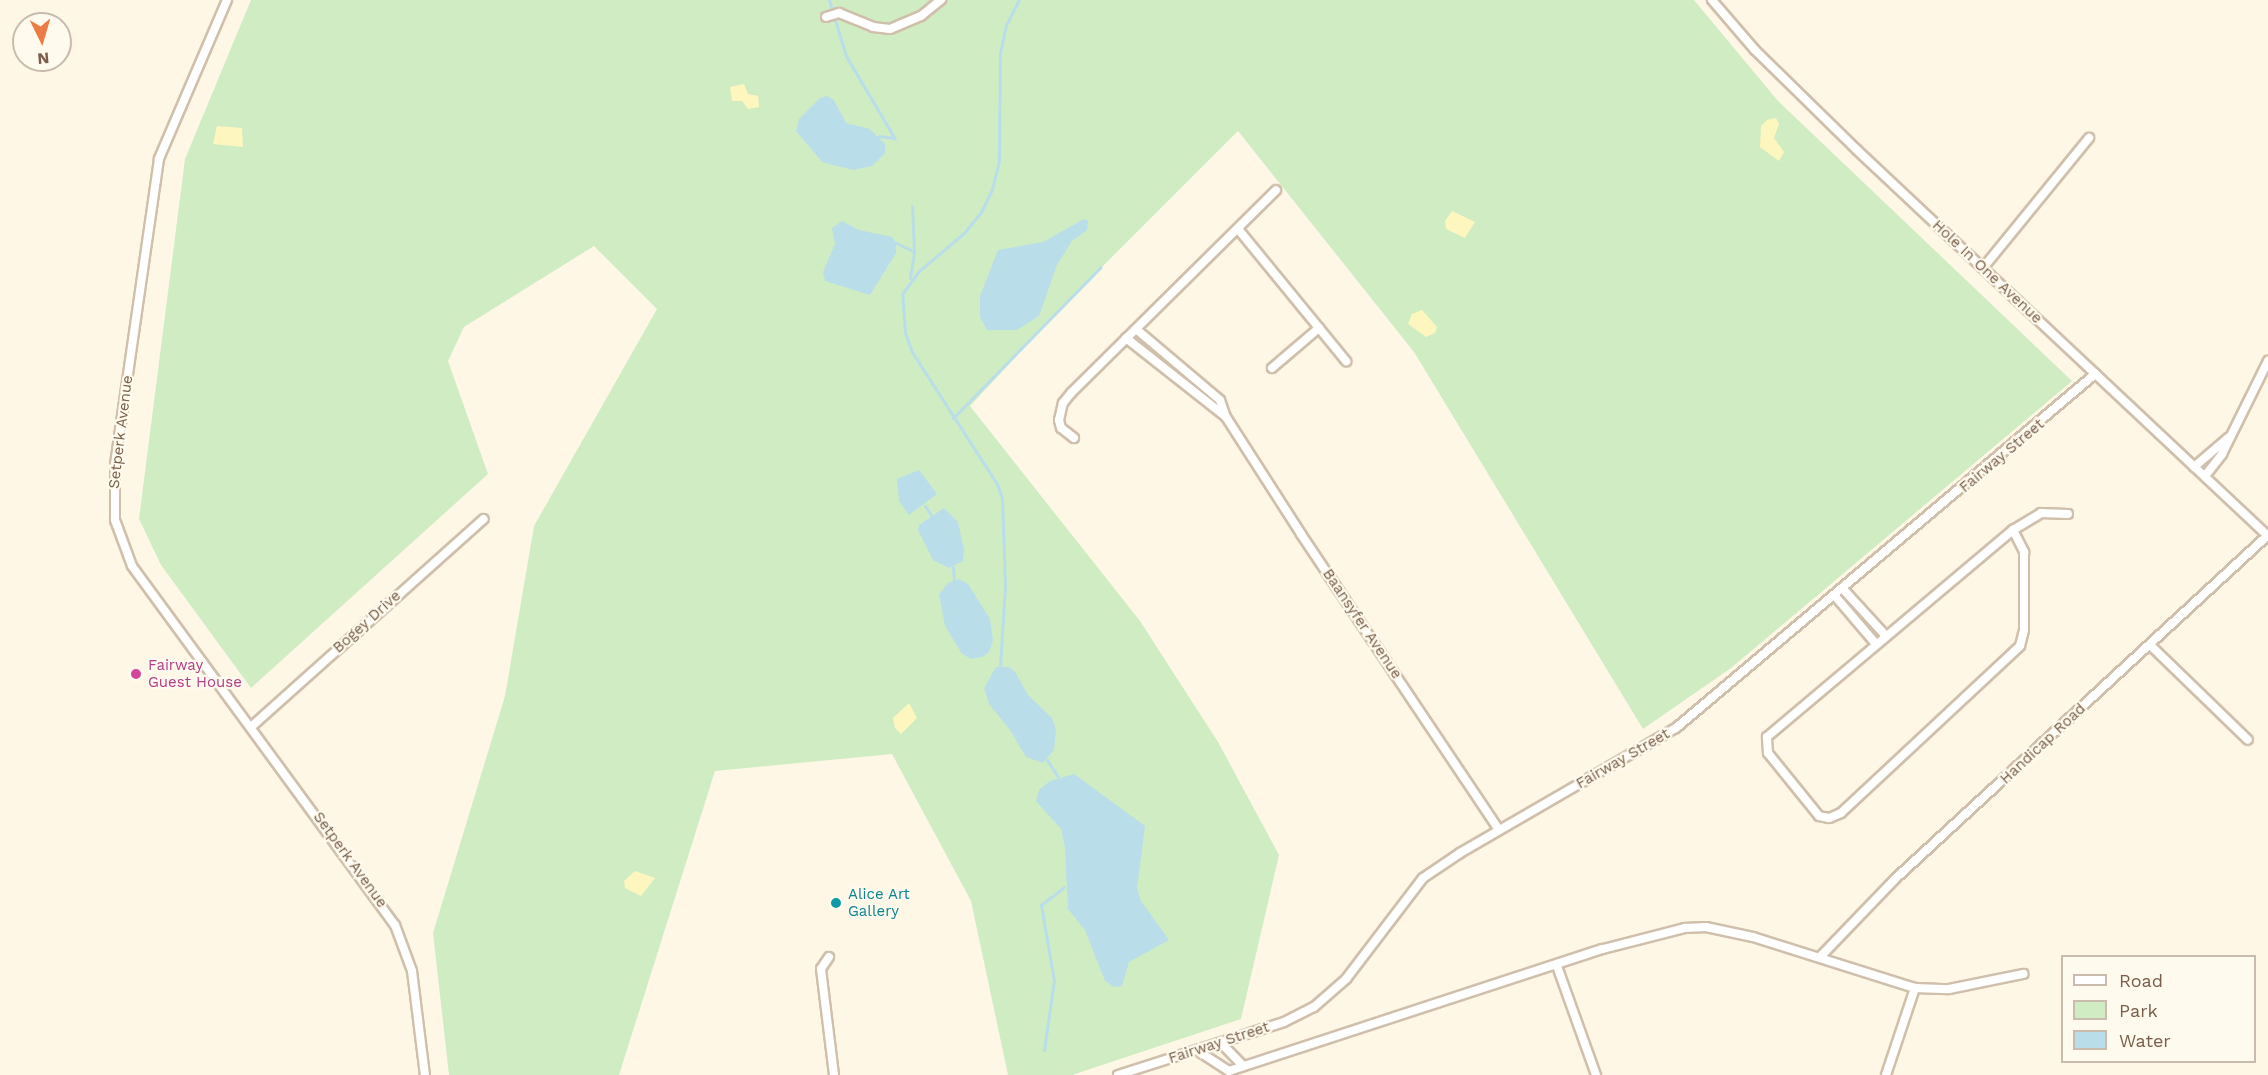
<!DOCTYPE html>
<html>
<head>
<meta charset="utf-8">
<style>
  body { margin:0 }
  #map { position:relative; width:2268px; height:1075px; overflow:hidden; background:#fef7e6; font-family:"Work Sans",sans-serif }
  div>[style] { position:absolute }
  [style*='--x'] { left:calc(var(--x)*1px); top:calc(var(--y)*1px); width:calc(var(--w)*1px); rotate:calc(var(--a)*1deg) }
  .green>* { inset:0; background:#d0ecc3 }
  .sand>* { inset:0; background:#fef6bf }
  .water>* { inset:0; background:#b9dee9 }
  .stream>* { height:3px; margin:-1.5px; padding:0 1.5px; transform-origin:1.5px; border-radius:1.5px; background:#b9dee9 }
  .roads { filter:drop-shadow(2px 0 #d0bfab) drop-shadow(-2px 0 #d0bfab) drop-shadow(0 2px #d0bfab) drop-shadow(0 -2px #d0bfab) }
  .minor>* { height:8px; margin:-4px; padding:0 4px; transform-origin:4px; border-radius:4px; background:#fff }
  .dots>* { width:16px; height:16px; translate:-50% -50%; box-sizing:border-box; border:3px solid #fffaee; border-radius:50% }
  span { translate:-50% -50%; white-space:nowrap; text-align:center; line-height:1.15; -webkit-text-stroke:4.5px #fffaee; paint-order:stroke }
  .street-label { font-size:15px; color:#795e49 }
  .hotel-label { font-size:15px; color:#b23c85 }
  .left { translate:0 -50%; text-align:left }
  .culture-label { font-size:15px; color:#0d838f }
  .legend { position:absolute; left:2061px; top:955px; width:195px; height:108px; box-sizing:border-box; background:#fffaee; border:2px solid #c9bcac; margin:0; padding:8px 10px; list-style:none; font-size:18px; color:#795e49 }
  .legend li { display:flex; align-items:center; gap:12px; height:30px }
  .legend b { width:30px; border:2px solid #c9bcac }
  .north { position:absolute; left:12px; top:12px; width:60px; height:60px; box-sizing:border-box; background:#fffaee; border:2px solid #c9bcac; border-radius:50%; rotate:175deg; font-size:16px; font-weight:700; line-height:24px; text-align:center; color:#795e49 }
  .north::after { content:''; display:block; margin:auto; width:21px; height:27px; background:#ee7a45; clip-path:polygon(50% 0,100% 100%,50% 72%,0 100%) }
</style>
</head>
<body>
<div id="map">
  <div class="green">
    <div style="clip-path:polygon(251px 0,1694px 0,1778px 101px,2072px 381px,1731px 668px,1643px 729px,1414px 352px,1238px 131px,1065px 304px,970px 406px,1140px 621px,1218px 742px,1279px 855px,1241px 1019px,1072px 1075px,1008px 1075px,971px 901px,892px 754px,715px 771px,619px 1075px,449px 1075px,433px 933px,505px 696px,534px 526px,657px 309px,594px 246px,464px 327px,448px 361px,488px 474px,251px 688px,161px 565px,139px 519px,185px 159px)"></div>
  </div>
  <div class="sand">
    <div style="clip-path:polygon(744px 84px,748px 94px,758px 96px,759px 107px,748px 109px,742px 101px,732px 101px,730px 87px)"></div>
    <div style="clip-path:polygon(1776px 118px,1779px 124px,1774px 138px,1784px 152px,1779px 161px,1760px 147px,1761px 126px,1767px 120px)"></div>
    <div style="clip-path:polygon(217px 126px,242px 128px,243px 147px,213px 144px)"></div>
    <div style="clip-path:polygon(1452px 211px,1475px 222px,1465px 238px,1446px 229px,1445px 221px)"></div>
    <div style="clip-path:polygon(1422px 310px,1437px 327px,1435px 333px,1426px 337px,1408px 324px,1412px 314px)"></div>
    <div style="clip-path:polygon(909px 703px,917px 718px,901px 734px,895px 728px,893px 718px)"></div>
    <div style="clip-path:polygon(635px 871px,655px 878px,641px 896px,625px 888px,624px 881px)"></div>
  </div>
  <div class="water">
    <div style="clip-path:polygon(827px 96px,834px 100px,846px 123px,870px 129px,885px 144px,885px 153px,872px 166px,853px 170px,822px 162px,796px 131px,799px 119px,820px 98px)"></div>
    <div style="clip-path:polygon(1084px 219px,1088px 221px,1087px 230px,1072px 241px,1057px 265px,1039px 316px,1017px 330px,987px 330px,980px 317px,980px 296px,998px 250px,1043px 242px)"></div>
    <div style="clip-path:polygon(842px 221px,859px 230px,892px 237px,896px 243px,896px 253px,870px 295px,825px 281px,823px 272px,835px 244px,832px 228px)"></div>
    <div style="clip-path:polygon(919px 470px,937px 494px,909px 515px,899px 501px,897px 479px)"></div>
    <div style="clip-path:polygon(944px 508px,958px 522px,964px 550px,963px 561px,949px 568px,933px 560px,918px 530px,919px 525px)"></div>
    <div style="clip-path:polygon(959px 579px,968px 584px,990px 619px,993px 640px,989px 652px,982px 657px,971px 659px,962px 654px,945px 626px,939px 594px,948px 583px)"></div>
    <div style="clip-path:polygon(996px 667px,1009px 667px,1015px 672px,1028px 695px,1052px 718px,1056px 729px,1054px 750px,1043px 763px,1026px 757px,1010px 730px,989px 704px,984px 688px)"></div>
    <div style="clip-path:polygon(1074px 774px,1145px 826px,1137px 888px,1141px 901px,1169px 940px,1129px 962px,1122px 986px,1114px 987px,1105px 981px,1085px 930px,1068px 909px,1065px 847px,1061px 829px,1036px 801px,1039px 790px,1050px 781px)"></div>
  </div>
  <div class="stream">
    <div style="--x:829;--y:0;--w:59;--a:73.1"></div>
    <div style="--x:846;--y:56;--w:96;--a:59.4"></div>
    <div style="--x:879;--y:136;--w:14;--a:8"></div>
    <div style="--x:896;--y:243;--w:19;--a:25"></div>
    <div style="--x:910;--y:278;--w:26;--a:-81"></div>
    <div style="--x:914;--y:252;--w:46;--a:-92.5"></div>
    <div style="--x:953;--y:418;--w:211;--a:-45.6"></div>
    <div style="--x:925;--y:506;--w:11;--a:56"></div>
    <div style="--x:953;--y:567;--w:14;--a:86"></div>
    <div style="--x:1000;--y:667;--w:82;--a:-86.5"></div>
    <div style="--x:1005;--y:585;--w:87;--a:-92"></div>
    <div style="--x:1002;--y:498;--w:15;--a:-110"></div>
    <div style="--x:997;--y:484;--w:157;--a:-122.8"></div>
    <div style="--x:912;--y:352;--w:20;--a:-110"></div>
    <div style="--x:905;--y:333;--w:39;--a:-94"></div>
    <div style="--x:902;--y:294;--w:29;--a:-54"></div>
    <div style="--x:919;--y:271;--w:59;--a:-40.2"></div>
    <div style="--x:964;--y:233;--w:27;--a:-51"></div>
    <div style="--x:981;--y:212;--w:25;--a:-64"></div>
    <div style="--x:992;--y:189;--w:29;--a:-76"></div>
    <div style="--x:999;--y:161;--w:108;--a:-89.5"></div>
    <div style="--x:1000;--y:53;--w:29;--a:-78"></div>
    <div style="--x:1006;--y:25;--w:28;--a:-63"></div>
    <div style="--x:1047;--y:760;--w:20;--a:57"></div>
    <div style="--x:1044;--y:1050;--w:70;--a:-81.8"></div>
    <div style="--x:1054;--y:981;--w:77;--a:-99.7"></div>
    <div style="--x:1041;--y:905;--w:29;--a:-38"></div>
  </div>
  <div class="roads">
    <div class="minor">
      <div style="--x:227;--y:0;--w:173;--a:113.2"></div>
      <div style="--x:159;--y:159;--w:308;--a:98.2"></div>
      <div style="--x:115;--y:464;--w:56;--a:90"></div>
      <div style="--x:115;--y:520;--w:49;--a:69.7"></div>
      <div style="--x:132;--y:566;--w:445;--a:53.8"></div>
      <div style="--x:395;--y:925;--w:49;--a:69.7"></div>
      <div style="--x:412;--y:971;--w:105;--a:82.9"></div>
      <div style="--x:1712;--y:0;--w:66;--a:49.3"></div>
      <div style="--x:1755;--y:50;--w:143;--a:44.4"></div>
      <div style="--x:1857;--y:150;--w:564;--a:43.2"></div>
      <div style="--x:826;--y:17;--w:14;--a:-17"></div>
      <div style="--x:839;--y:13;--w:37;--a:22"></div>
      <div style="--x:873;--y:27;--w:17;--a:7"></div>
      <div style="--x:890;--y:29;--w:34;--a:-23"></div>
      <div style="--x:921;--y:16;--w:26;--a:-39"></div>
      <div style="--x:1238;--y:229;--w:171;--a:50.7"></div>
      <div style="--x:1983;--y:268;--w:168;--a:-50.8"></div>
      <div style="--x:1136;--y:329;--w:110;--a:40.2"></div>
      <div style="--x:1220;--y:400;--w:18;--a:71"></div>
      <div style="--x:1226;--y:417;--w:139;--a:57.3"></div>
      <div style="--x:1301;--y:534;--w:356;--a:56.2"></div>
      <div style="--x:1126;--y:338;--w:127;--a:38.3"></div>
      <div style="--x:1272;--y:368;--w:62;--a:-40.4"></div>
      <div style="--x:1074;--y:438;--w:16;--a:-142"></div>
      <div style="--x:1061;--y:428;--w:8;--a:-104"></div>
      <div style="--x:1059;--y:420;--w:17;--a:-77"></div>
      <div style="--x:1063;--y:403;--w:14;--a:-51"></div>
      <div style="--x:1072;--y:392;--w:287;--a:-44.7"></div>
      <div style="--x:2194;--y:467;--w:45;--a:-40.5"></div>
      <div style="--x:2205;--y:476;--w:28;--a:-52"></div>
      <div style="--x:2222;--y:454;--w:104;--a:-63.7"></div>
      <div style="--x:2013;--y:530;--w:25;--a:63"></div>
      <div style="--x:2024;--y:552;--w:78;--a:90"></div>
      <div style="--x:2024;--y:630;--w:16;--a:104"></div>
      <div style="--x:2020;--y:646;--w:245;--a:137"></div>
      <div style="--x:1841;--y:813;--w:13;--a:157"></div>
      <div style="--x:1829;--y:818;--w:10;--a:-169"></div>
      <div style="--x:1819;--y:816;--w:81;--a:-129"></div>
      <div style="--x:1768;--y:753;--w:16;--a:-94"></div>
      <div style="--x:1767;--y:737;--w:322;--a:-40.1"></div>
      <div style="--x:2013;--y:530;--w:33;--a:-31"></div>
      <div style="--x:2041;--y:513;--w:27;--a:2"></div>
      <div style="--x:1843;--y:589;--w:64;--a:47.5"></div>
      <div style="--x:1835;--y:596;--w:63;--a:49.5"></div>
      <div style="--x:2150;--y:645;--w:136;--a:44.1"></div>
      <div style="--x:251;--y:727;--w:312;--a:-41.8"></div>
      <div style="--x:1821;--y:956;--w:107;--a:-46.1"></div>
      <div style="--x:1895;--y:879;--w:507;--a:-42.68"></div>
      <div style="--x:829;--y:957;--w:14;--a:124"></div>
      <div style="--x:821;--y:969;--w:107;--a:83"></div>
      <div style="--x:1557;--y:966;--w:116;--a:70.3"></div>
      <div style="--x:1221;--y:1043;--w:32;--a:46"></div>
      <div style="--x:1198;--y:1051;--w:37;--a:33"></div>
      <div style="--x:1229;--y:1071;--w:393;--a:-18.1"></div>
      <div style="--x:1603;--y:949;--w:85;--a:-14.4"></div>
      <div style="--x:1685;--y:928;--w:21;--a:-3"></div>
      <div style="--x:1706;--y:927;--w:48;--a:12"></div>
      <div style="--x:1753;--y:937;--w:170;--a:17.5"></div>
      <div style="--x:1915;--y:988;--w:34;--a:2"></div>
      <div style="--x:1949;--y:989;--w:76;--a:-11.5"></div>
      <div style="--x:1118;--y:1075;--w:174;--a:-17.7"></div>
      <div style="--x:1284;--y:1022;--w:34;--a:-27"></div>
      <div style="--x:1314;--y:1007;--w:43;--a:-41.2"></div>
      <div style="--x:1346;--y:979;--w:127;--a:-52.7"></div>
      <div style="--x:1423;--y:878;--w:45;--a:-34"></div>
      <div style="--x:1460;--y:853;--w:250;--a:-30.1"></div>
      <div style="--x:1676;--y:728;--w:549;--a:-40.19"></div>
      <div style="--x:1886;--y:1075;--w:92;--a:-71.6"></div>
    </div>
  </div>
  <div class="dots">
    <div style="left:136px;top:674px;background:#d1479c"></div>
    <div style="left:836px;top:903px;background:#0f9aa8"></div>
  </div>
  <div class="street-label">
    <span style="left:1987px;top:272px;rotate:43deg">Hole In One Avenue</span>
    <span style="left:121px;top:432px;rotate:-83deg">Setperk Avenue</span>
    <span style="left:2002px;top:456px;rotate:-40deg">Fairway Street</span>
    <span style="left:367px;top:622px;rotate:-42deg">Bogey Drive</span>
    <span style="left:1362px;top:624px;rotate:56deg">Baansyfer Avenue</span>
    <span style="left:2043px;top:744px;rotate:-43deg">Handicap Road</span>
    <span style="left:1623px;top:759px;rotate:-30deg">Fairway Street</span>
    <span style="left:350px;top:860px;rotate:54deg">Setperk Avenue</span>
    <span style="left:1219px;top:1043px;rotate:-18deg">Fairway Street</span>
  </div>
  <div class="hotel-label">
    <span class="left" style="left:148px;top:674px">Fairway<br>Guest House</span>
  </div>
  <div class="culture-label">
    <span class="left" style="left:848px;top:903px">Alice Art<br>Gallery</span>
  </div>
  <ul class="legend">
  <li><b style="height:8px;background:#fff"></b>Road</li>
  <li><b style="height:16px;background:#d0ecc3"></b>Park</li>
  <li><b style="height:16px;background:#b9dee9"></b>Water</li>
  </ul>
  <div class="north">N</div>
</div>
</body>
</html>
